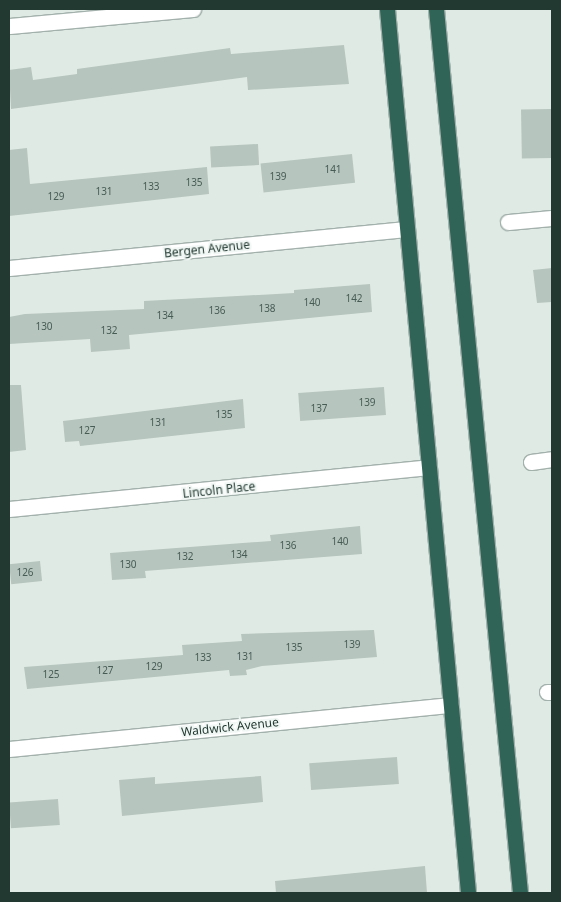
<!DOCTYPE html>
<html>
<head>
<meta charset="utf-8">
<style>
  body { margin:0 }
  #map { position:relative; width:561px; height:902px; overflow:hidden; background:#e0eae5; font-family:"Noto Sans",sans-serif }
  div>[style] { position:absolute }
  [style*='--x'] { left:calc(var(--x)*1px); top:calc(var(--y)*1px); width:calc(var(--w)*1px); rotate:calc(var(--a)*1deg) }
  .building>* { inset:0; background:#b6c5be; transform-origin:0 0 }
  .roads { filter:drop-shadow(1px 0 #a3b1ac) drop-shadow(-1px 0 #a3b1ac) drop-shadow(0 1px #a3b1ac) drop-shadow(0 -1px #a3b1ac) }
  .street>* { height:15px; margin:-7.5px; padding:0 7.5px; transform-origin:7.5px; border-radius:7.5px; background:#fff }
  .highway>* { height:15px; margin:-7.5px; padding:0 7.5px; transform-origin:7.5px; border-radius:7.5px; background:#306457 }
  span { translate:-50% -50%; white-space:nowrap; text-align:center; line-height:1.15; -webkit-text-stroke:4px #f1f7f4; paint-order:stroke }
  .number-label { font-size:10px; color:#475c55 }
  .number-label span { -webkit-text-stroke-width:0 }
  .street-label { font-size:12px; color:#223932 }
  .frame { position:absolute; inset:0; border:10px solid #223932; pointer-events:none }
</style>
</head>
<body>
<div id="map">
  <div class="building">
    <div style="clip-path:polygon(344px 45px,349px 84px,248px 90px,247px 77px,11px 109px,9px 70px,31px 67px,33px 80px,77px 74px,77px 69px,230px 48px,231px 54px)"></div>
    <div style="left:551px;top:109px;width:49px;height:30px;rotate:89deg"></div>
    <div style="left:258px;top:144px;width:21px;height:48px;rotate:87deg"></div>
    <div style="clip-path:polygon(27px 148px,30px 184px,207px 167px,209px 194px,9px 216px,9px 150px)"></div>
    <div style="left:352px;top:154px;width:29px;height:92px;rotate:84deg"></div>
    <div style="clip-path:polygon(552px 268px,552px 302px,537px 303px,533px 270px)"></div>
    <div style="clip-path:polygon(370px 284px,372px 312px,129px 335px,130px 349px,91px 352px,90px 339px,9px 344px,9px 317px,25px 314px,144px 309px,144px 301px,294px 293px,294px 290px)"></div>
    <div style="clip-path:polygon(9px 385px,21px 385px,26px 450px,9px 452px)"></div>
    <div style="left:384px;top:387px;width:28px;height:86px;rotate:86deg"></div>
    <div style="clip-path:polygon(243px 399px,245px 428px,80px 446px,79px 441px,65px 442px,63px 421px)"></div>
    <div style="clip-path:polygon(360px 526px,362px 554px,145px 571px,146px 578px,112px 580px,110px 553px,271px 541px,270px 535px)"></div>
    <div style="left:40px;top:561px;width:20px;height:31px;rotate:84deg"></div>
    <div style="clip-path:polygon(374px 630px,377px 657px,262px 666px,246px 670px,247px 675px,230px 676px,229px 670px,27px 689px,24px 667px,183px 655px,182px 645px,242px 641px,241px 634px)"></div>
    <div style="left:397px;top:757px;width:27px;height:88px;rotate:86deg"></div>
    <div style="clip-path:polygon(261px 776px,263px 802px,122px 816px,119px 780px,155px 777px,155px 784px)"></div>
    <div style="left:58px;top:799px;width:26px;height:49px;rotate:86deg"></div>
    <div style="clip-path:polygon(425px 866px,427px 893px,276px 893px,275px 881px)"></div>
  </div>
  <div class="roads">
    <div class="street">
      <div style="--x:9;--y:26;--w:185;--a:-5.3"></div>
      <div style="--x:508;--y:222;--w:44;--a:-5.2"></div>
      <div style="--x:9;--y:268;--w:399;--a:-5.6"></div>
      <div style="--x:531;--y:462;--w:21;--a:-8"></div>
      <div style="--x:9;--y:509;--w:422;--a:-5.7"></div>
      <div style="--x:547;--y:692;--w:5;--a:0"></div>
      <div style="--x:9;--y:749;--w:444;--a:-5.7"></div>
    </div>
    <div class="highway">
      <div style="--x:387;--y:9;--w:888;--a:84.76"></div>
      <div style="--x:436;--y:9;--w:888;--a:84.57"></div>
    </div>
  </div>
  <div class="number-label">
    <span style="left:333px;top:170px">141</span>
    <span style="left:278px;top:177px">139</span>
    <span style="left:194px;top:183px">135</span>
    <span style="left:151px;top:187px">133</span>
    <span style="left:104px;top:192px">131</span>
    <span style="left:56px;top:197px">129</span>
    <span style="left:354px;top:299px">142</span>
    <span style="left:312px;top:303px">140</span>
    <span style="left:267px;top:309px">138</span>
    <span style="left:217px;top:311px">136</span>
    <span style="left:165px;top:316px">134</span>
    <span style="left:44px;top:327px">130</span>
    <span style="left:109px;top:331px">132</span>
    <span style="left:367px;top:403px">139</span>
    <span style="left:319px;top:409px">137</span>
    <span style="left:224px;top:415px">135</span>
    <span style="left:158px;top:423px">131</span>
    <span style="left:87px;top:431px">127</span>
    <span style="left:340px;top:542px">140</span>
    <span style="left:288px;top:546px">136</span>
    <span style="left:239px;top:555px">134</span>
    <span style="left:185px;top:557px">132</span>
    <span style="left:128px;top:565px">130</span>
    <span style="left:25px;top:573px">126</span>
    <span style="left:352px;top:645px">139</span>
    <span style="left:294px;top:648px">135</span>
    <span style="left:245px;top:657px">131</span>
    <span style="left:203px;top:658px">133</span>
    <span style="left:154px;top:667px">129</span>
    <span style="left:105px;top:671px">127</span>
    <span style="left:51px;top:675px">125</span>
  </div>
  <div class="street-label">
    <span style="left:207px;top:249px;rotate:-6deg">Bergen Avenue</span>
    <span style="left:219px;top:490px;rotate:-6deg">Lincoln Place</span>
    <span style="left:230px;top:727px;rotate:-6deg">Waldwick Avenue</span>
  </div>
  <div class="frame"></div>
</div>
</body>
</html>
